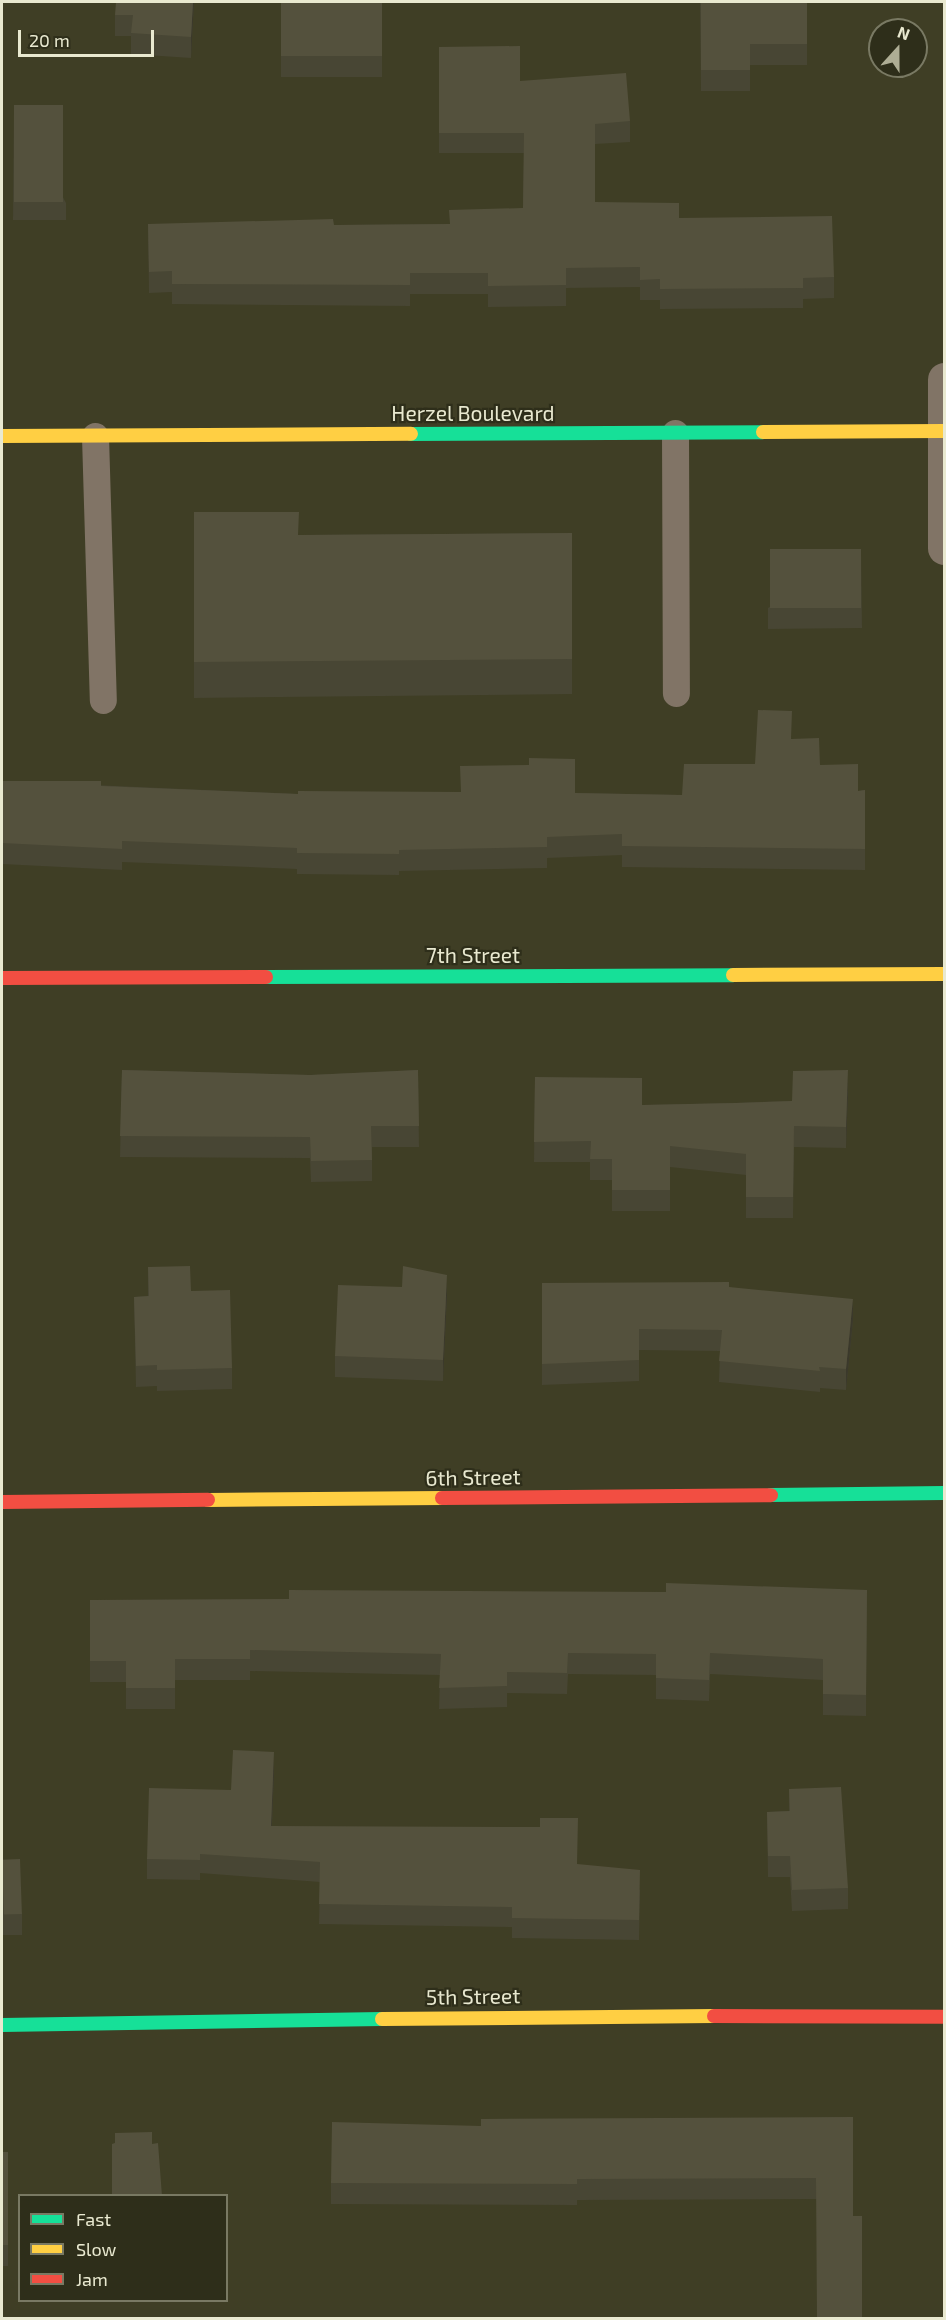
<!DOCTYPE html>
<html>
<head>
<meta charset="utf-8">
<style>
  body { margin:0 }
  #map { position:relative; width:946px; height:2320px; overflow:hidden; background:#3f3e25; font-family:"Exo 2",sans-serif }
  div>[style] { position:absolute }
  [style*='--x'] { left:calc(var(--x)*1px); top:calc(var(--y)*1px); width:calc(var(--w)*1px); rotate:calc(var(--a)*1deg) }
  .lane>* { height:27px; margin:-13.5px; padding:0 13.5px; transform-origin:13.5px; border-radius:13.5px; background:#817466 }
  .street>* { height:33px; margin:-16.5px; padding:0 16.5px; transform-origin:16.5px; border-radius:16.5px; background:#817466 }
  .fast>* { height:14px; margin:-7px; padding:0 7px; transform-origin:7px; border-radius:7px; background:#16e098 }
  .slow>* { height:14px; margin:-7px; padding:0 7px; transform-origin:7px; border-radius:7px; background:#ffcf43 }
  .jam>* { height:14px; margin:-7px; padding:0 7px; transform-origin:7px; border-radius:7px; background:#f24e42 }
  .wall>* { inset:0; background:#484634; transform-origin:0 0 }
  .shaded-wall>* { inset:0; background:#3b392b }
  .building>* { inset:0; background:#54513d; transform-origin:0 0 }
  span { translate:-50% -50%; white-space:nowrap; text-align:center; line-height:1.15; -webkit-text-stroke:4.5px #2e2e1a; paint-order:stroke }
  .street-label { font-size:21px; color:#e9e9d0 }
  .frame { position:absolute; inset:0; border:3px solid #e9e9d0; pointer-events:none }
  .legend { position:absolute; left:18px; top:2194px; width:210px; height:108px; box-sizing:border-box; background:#2e2e1a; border:2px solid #797963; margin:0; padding:8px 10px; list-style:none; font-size:18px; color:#e9e9d0 }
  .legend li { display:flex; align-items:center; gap:12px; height:30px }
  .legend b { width:30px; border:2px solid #797963 }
  .north { position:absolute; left:868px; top:18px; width:60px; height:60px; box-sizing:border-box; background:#2e2e1a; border:2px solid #797963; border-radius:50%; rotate:21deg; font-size:16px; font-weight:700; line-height:24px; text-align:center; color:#e9e9d0 }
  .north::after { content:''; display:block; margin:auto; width:21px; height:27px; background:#aead94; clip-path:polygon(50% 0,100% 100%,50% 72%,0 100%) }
  .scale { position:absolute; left:18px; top:30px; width:136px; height:27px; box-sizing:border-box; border:3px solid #e9e9d0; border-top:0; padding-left:8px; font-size:18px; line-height:21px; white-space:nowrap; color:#e9e9d0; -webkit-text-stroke:4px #2e2e1a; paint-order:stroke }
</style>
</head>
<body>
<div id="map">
  <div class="lane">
    <div style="--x:675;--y:433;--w:260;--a:89.8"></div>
    <div style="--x:95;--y:436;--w:264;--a:88.3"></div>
  </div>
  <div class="street">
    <div style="--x:944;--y:379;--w:169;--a:90"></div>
  </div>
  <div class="fast">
    <div style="--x:411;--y:434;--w:352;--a:-0.3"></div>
    <div style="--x:266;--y:977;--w:467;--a:-0.2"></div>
    <div style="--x:771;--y:1495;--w:173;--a:-0.7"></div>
    <div style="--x:2;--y:2025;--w:380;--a:-0.9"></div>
  </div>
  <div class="slow">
    <div style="--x:763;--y:432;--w:181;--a:-0.3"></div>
    <div style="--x:2;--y:436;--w:409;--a:-0.3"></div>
    <div style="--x:733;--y:975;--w:211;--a:-0.3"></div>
    <div style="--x:208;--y:1500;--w:234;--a:-0.5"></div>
    <div style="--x:382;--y:2019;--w:332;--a:-0.5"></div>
  </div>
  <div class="jam">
    <div style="--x:2;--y:978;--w:264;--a:-0.2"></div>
    <div style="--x:442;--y:1498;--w:329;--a:-0.5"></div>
    <div style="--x:2;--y:1502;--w:206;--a:-0.6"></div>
    <div style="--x:714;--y:2016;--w:230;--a:0.2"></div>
  </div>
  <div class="wall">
    <div style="clip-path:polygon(194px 2px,191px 58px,131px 54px,131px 36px,115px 36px,115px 15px)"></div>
    <div style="left:281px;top:2px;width:101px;height:75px"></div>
    <div style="clip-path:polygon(700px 2px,807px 2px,807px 65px,750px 65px,750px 91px,701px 91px)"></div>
    <div style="clip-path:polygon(439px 47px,520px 81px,630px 121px,630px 142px,595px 144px,595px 202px,679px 218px,834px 277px,834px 298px,803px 299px,803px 308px,660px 309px,660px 300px,640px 300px,640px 287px,566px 288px,566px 306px,488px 307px,488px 294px,410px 294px,410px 306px,172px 304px,172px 292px,149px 293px,148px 224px,334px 225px,449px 224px,523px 208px,524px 153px,439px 153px)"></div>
    <div style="clip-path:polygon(14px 105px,66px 203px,66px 220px,13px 220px)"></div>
    <div style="clip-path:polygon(194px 512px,299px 535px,572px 533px,572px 694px,194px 698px)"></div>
    <div style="clip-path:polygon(861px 549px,862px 628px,768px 629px,768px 608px)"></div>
    <div style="clip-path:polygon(791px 739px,820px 765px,858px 791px,865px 790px,865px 870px,622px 867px,622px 855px,547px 858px,547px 868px,399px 871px,399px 875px,297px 874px,297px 869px,122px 862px,122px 870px,2px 864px,2px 781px,298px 794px,575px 793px,682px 795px,755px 764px)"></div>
    <div style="clip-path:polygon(122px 1070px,310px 1075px,418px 1070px,419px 1147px,372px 1147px,372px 1181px,311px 1182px,310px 1158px,120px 1157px)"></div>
    <div style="clip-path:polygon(2px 1072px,3px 1133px,3px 1154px,2px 1154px)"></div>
    <div style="clip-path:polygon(535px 1077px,642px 1105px,735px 1103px,792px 1101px,848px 1091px,846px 1148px,794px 1147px,793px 1218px,746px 1218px,746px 1175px,670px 1167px,670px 1211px,612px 1211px,612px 1180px,590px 1180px,590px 1162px,534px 1162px)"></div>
    <div style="clip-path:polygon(148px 1267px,191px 1291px,232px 1368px,232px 1389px,157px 1391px,157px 1386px,136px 1387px,134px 1297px,148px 1296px)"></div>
    <div style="clip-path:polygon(542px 1283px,729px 1287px,853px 1320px,846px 1390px,820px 1388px,820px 1392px,719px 1382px,720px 1351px,639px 1350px,639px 1381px,542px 1385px)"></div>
    <div style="clip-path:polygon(447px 1296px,443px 1381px,335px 1377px,335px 1356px)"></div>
    <div style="clip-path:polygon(867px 1590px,866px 1716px,823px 1715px,823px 1680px,710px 1674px,709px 1701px,656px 1699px,656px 1675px,568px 1674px,567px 1694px,507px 1693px,507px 1707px,439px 1709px,440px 1675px,250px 1671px,250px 1680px,175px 1680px,175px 1709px,126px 1709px,126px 1682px,90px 1682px,90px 1600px,289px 1599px,666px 1592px)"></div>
    <div style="clip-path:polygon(274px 1772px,272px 1826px,577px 1864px,640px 1890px,639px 1940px,512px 1938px,512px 1927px,319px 1924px,320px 1882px,200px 1873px,200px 1880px,147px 1879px,147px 1859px,231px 1790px)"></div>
    <div style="clip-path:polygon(789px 1789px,848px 1888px,848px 1909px,792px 1911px,790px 1877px,768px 1877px,767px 1812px,789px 1811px)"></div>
    <div style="clip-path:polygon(2px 1860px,22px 1914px,22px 1935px,2px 1935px)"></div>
    <div style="clip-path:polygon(853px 2117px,853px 2216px,816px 2199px,577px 2200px,577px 2205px,331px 2204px,331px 2183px,481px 2126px)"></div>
    <div style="left:2px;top:2152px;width:6px;height:114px"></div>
  </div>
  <div class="shaded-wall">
    <div style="clip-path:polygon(193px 2px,194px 2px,191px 58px,191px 37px)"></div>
    <div style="clip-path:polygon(848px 1070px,848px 1091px,846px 1148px,846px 1127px)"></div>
    <div style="clip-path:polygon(447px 1275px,447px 1296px,443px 1381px,443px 1360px)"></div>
    <div style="clip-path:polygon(853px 1299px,853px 1320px,846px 1390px,846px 1369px)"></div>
    <div style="clip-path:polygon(274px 1752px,274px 1772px,271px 1846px,271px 1826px)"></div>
  </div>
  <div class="building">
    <div style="clip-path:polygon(116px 2px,193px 2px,191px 37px,131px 33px,133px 15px,115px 15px)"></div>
    <div style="left:281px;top:2px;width:101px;height:54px"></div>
    <div style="clip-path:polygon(701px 2px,807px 2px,807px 44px,750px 44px,750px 70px,701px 70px)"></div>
    <div style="clip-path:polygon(520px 46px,520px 81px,626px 73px,630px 121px,595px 124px,595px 202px,679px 203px,679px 218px,832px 216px,834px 277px,803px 278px,803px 288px,660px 289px,660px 279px,640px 280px,640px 267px,566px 268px,566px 285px,488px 286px,488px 273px,410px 273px,410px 285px,172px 284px,172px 271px,149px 272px,148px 224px,333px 219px,334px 225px,450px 224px,449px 210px,523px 208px,524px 133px,439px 133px,439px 47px)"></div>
    <div style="left:14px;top:105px;width:49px;height:97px"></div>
    <div style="clip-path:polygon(194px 512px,299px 512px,298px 535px,572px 533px,572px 659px,194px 662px)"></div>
    <div style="left:770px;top:549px;width:91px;height:59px"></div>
    <div style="clip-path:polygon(758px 710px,792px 711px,791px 739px,819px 738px,820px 765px,858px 764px,858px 791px,865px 790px,865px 849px,622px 846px,622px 834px,547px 837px,547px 847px,399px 850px,399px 854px,297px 853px,297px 848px,122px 841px,122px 849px,2px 843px,2px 781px,101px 781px,101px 786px,298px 794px,298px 791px,461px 792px,460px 766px,529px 765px,529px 758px,575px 759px,575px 793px,682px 795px,684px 764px,755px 764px)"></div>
    <div style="clip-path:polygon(122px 1070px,310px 1075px,418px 1070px,419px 1126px,371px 1126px,372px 1160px,311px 1161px,310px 1137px,120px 1136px)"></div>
    <div style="clip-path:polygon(848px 1070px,846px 1127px,794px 1126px,793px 1197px,746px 1197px,746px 1154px,670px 1146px,670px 1190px,612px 1190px,612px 1159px,590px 1159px,591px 1141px,534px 1142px,535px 1077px,642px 1078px,642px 1105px,735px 1103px,792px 1101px,793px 1071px)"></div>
    <div style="clip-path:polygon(2px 1072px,3px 1133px,2px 1133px)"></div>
    <div style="clip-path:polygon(190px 1266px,191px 1291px,230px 1290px,232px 1368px,157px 1370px,157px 1365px,136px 1366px,134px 1297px,149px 1296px,148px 1267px)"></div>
    <div style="clip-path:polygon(403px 1266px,447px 1275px,443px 1360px,335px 1356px,338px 1285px,402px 1287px)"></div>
    <div style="clip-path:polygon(729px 1282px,729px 1287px,853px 1299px,846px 1369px,819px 1367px,820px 1371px,719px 1361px,722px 1330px,639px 1329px,639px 1360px,542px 1364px,542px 1283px)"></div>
    <div style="clip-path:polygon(666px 1583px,867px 1590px,866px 1695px,823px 1694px,823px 1659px,710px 1653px,709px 1680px,656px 1678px,656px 1654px,568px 1653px,567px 1673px,507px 1672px,507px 1686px,439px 1688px,441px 1654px,250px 1650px,250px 1659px,175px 1659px,175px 1688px,126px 1688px,126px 1661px,90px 1661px,90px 1600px,289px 1599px,289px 1590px,666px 1592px)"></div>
    <div style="clip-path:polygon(233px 1750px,274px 1752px,271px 1826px,540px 1827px,540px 1818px,578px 1818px,577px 1864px,640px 1870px,639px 1920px,512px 1918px,512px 1907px,319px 1904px,320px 1862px,200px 1854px,200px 1860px,147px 1859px,149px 1788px,231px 1790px)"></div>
    <div style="clip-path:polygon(841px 1787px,848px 1888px,792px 1890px,790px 1856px,768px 1856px,767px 1812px,790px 1811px,789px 1789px)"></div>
    <div style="left:20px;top:1859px;width:55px;height:18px;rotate:88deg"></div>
    <div style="clip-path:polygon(853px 2117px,853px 2216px,862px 2216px,862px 2319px,817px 2319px,816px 2178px,577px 2179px,577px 2184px,331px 2183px,332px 2122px,481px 2126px,481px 2119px)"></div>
    <div style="clip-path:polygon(152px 2132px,152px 2144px,158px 2143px,162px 2196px,112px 2196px,112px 2144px,115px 2143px,115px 2133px)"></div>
    <div style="left:2px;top:2152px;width:6px;height:93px"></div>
  </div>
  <div class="street-label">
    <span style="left:473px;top:413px">Herzel Boulevard</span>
    <span style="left:473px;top:955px">7th Street</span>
    <span style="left:473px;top:1477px;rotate:-1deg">6th Street</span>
    <span style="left:473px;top:1996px;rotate:-1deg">5th Street</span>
  </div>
  <div class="frame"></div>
  <ul class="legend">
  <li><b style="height:8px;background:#16e098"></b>Fast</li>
  <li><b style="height:8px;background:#ffcf43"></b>Slow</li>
  <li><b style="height:8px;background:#f24e42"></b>Jam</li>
  </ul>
  <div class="north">N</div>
  <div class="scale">20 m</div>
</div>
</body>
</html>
